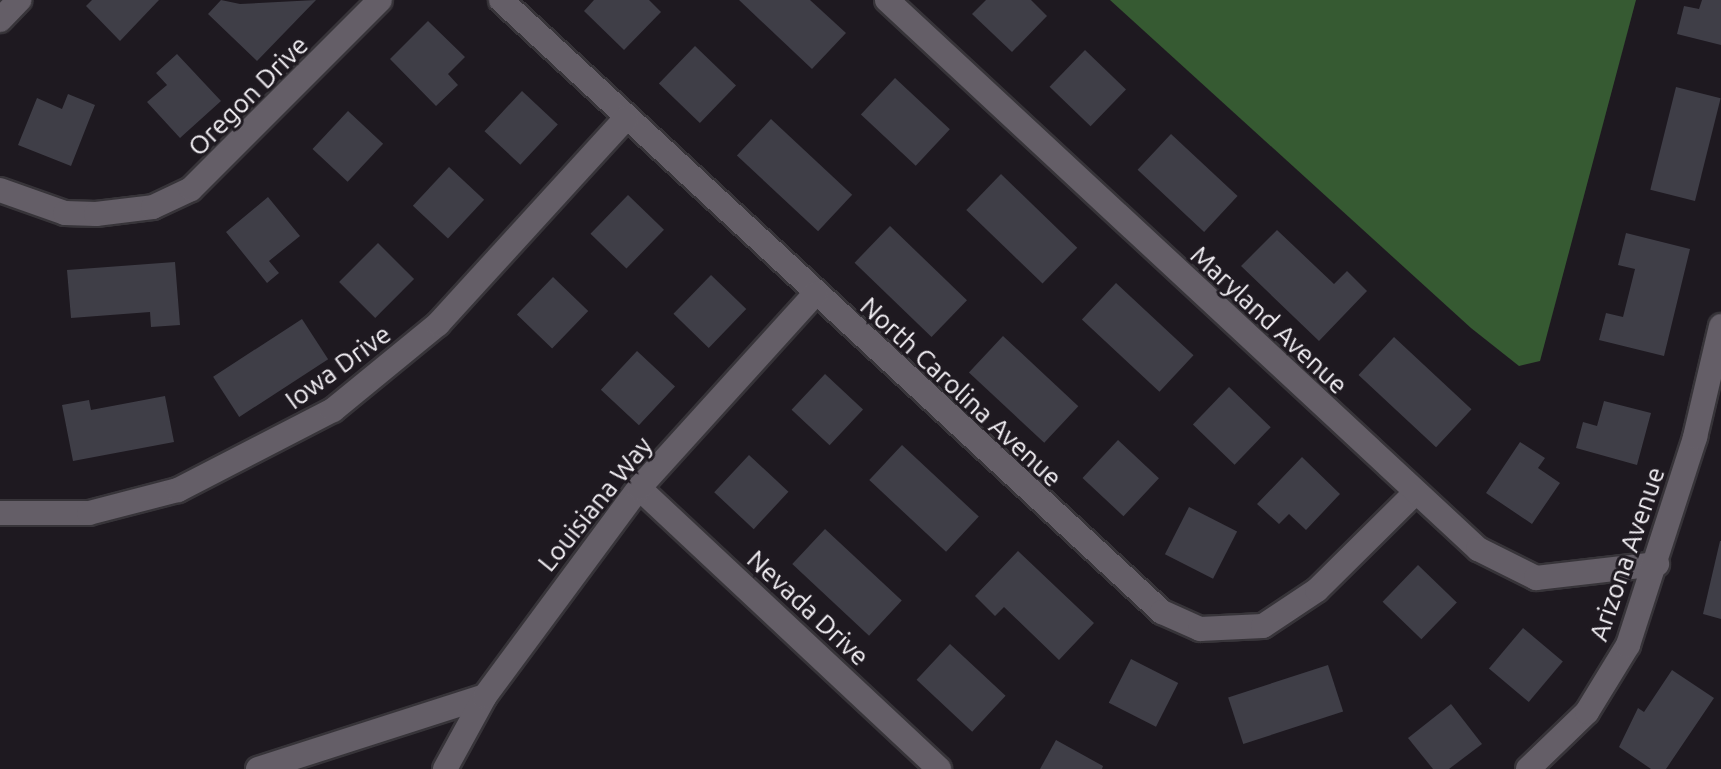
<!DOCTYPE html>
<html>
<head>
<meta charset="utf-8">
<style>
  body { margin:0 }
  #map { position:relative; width:1721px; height:769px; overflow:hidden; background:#1e1920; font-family:Ubuntu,sans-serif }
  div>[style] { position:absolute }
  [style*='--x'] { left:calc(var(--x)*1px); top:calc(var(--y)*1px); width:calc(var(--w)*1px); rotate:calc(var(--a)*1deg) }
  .forest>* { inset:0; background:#365a32 }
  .building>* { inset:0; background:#3f3e47; transform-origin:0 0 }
  .roads { filter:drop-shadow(2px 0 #373439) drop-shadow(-2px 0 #373439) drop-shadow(0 2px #373439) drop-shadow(0 -2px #373439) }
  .minor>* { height:24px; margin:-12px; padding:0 12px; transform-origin:12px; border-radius:12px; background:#645e67 }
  span { translate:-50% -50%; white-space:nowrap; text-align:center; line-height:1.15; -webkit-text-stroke:6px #1e1920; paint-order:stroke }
  .street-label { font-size:26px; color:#f3f0f5 }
</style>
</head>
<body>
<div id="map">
  <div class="forest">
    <div style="clip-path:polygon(1110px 0,1636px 0,1540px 361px,1519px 366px,1471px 328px)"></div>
  </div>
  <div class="building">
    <div style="clip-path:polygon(92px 0,159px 0,120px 41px,86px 6px)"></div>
    <div style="clip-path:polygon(221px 0,240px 4px,316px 0,257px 61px,208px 14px)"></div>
    <div style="clip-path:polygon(594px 0,649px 0,661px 12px,624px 50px,584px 11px)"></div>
    <div style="clip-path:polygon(739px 0,810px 0,846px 33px,812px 69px)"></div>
    <div style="clip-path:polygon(986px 0,1031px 0,1047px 16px,1012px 52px,972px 14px)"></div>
    <div style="clip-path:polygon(1702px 0,1721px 0,1721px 45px,1677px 34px,1684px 6px,1699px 9px)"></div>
    <div style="clip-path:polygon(428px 21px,465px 57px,448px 74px,458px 85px,436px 106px,390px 59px)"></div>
    <div style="left:695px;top:46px;width:57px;height:52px;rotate:44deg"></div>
    <div style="left:1085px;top:50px;width:57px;height:51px;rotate:44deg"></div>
    <div style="clip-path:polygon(177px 54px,221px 101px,180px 138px,147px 102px,167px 85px,156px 73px)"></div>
    <div style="left:895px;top:78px;width:75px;height:50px;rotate:43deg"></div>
    <div style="left:1676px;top:87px;width:46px;height:106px;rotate:14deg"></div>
    <div style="left:522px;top:91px;width:49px;height:55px;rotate:43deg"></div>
    <div style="clip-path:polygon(68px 94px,95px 105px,71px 166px,18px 145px,37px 98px,62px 109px)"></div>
    <div style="left:348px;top:111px;width:48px;height:52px;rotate:43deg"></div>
    <div style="left:771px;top:119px;width:111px;height:50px;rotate:43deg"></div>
    <div style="left:1171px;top:134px;width:91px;height:49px;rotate:43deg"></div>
    <div style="left:449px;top:167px;width:48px;height:53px;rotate:43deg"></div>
    <div style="left:1001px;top:174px;width:106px;height:50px;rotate:44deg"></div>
    <div style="left:628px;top:195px;width:50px;height:54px;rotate:44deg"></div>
    <div style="clip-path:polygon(268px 197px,300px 236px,269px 261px,279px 273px,267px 283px,226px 232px)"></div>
    <div style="left:890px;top:226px;width:107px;height:51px;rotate:44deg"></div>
    <div style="clip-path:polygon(1277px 230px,1334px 284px,1347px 271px,1367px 291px,1319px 341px,1241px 266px)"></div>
    <div style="clip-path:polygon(1626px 233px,1690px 249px,1664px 356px,1599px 340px,1606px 313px,1623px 317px,1635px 269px,1618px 265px)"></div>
    <div style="left:378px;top:243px;width:51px;height:55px;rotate:45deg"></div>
    <div style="clip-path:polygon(175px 262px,180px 325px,151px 327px,150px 312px,71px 318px,67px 270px)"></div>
    <div style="left:711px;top:275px;width:49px;height:54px;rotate:44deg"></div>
    <div style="left:553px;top:277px;width:49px;height:52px;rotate:44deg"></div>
    <div style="left:1116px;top:283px;width:106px;height:50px;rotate:43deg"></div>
    <div style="left:302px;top:319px;width:48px;height:106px;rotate:57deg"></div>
    <div style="left:1003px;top:336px;width:103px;height:50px;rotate:43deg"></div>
    <div style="left:1394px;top:337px;width:106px;height:52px;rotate:43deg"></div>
    <div style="left:637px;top:351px;width:52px;height:53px;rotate:43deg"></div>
    <div style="left:825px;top:374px;width:52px;height:49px;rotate:43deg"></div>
    <div style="left:1229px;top:387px;width:58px;height:52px;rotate:44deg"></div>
    <div style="clip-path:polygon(165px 396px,174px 442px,73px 461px,62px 405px,89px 400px,91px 410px)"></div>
    <div style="clip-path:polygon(1604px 401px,1651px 413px,1637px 465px,1576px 448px,1583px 422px,1597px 426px)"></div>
    <div style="left:1118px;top:440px;width:56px;height:52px;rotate:43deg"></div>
    <div style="clip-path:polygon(1520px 442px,1545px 458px,1538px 468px,1560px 483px,1532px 524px,1486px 493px)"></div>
    <div style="left:902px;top:445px;width:105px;height:48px;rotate:43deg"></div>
    <div style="left:749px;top:455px;width:54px;height:51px;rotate:43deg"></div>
    <div style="clip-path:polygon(1302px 457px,1340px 494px,1306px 530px,1289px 514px,1279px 524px,1257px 504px)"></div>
    <div style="left:1189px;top:507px;width:54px;height:53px;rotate:27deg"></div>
    <div style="left:825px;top:529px;width:105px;height:48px;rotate:43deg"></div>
    <div style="clip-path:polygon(1720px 541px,1721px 541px,1721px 619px,1703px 614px)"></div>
    <div style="clip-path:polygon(1018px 551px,1094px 623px,1059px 660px,1004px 607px,995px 616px,975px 596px)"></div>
    <div style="left:1418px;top:565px;width:54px;height:51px;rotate:44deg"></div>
    <div style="left:1523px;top:628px;width:52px;height:53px;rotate:40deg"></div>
    <div style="left:950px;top:644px;width:76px;height:49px;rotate:43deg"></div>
    <div style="left:1131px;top:659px;width:53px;height:49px;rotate:27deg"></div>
    <div style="left:1328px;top:665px;width:49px;height:105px;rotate:72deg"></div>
    <div style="clip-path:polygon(1672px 670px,1714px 698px,1666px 769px,1651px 769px,1619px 747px,1638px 708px,1644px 712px)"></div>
    <div style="clip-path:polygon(1451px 704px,1482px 744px,1449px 769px,1433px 769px,1408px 738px)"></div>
    <div style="clip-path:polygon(1056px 740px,1103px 766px,1102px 769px,1040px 769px)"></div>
  </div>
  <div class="roads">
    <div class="minor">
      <div style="--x:501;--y:0;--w:901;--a:42.8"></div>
      <div style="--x:1162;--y:612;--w:42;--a:24.1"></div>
      <div style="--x:1200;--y:629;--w:63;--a:-2.7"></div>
      <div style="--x:1263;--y:626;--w:65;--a:-33.7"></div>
      <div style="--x:1317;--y:590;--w:136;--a:-44.7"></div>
      <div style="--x:887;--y:0;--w:807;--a:42.89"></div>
      <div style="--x:1478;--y:549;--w:65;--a:26.6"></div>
      <div style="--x:1536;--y:578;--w:122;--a:-6.6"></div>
      <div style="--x:0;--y:20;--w:28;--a:-46"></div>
      <div style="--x:0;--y:190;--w:69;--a:19.5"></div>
      <div style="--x:65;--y:213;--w:31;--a:2"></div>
      <div style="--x:96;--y:214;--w:57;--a:-7"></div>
      <div style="--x:153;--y:207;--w:42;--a:-25.3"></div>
      <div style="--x:191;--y:189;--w:267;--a:-45"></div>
      <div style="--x:639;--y:488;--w:411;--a:43.1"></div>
      <div style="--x:0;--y:513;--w:89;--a:0"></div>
      <div style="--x:89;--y:513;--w:92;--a:-14.5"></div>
      <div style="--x:178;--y:490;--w:174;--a:-27.3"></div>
      <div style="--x:333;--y:410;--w:136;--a:-39.3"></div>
      <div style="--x:438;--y:324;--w:279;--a:-47.6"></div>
      <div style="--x:258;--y:769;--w:238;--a:-17.8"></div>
      <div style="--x:445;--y:769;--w:83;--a:-61.3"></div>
      <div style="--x:485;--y:696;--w:259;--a:-53.5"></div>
      <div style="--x:639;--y:488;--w:262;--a:-47.8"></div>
      <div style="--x:1528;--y:769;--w:82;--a:-44"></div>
      <div style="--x:1587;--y:712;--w:79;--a:-58.5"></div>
      <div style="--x:1628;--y:645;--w:219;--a:-72.1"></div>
      <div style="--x:1695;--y:437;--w:114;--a:-76.8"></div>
    </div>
  </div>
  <div class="street-label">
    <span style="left:248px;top:96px;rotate:-45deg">Oregon Drive</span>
    <span style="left:1269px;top:320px;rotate:43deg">Maryland Avenue</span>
    <span style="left:338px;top:367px;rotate:-36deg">Iowa Drive</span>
    <span style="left:961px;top:392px;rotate:43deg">North Carolina Avenue</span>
    <span style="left:595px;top:504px;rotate:-51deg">Louisiana Way</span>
    <span style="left:1627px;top:554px;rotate:-71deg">Arizona Avenue</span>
    <span style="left:808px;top:608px;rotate:43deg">Nevada Drive</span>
  </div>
</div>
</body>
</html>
